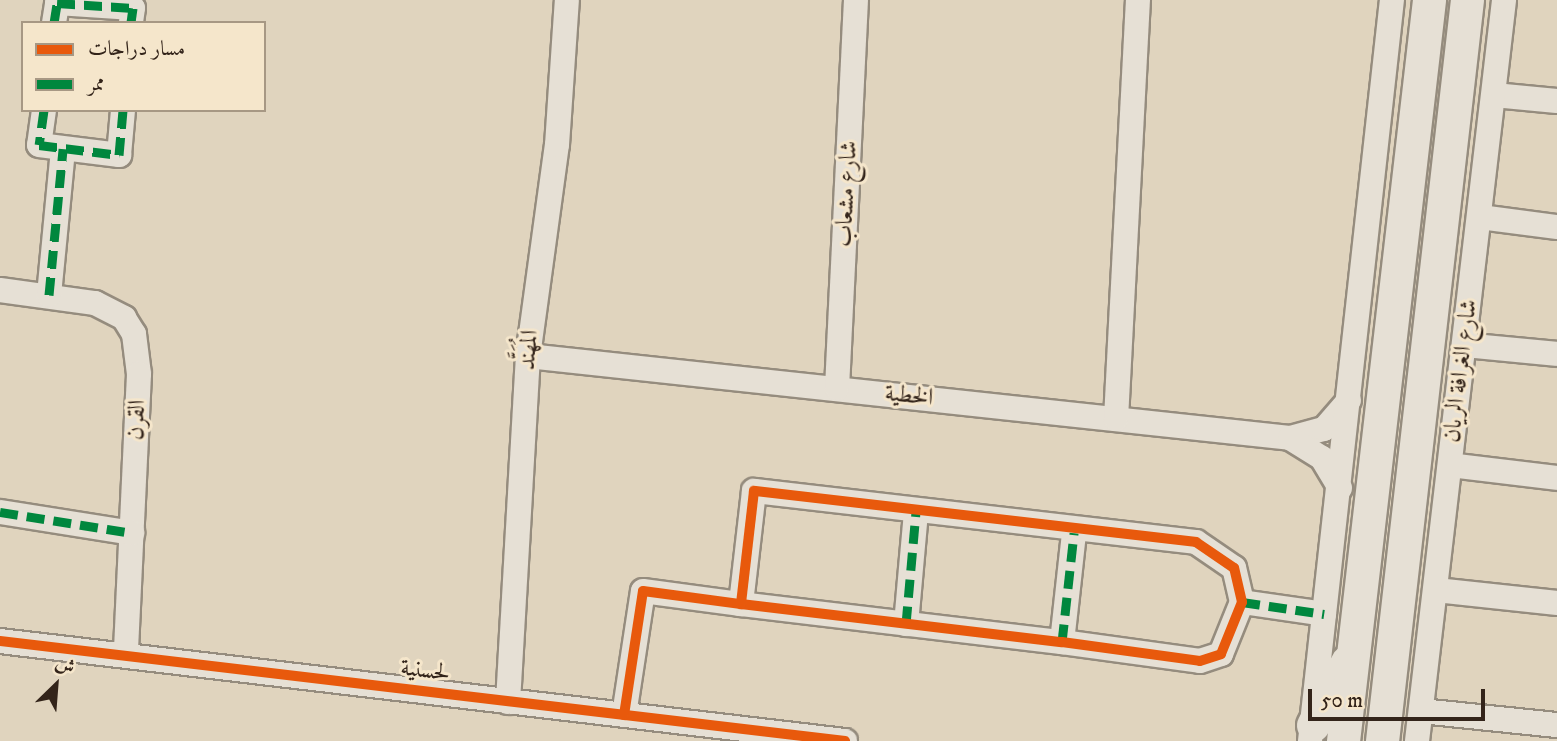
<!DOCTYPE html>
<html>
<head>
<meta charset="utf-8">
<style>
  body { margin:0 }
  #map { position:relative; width:1557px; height:741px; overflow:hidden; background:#e0d4be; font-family:"IM FELL DW Pica",Amiri,serif }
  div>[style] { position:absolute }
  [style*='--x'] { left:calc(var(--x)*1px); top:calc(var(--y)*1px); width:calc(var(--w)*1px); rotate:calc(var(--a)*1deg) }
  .roads { filter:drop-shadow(2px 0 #958c7e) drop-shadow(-2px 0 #958c7e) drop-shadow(0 2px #958c7e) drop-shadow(0 -2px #958c7e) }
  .street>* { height:24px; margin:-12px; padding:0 12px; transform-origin:12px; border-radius:12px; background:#e6e0d5 }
  .secondary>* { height:33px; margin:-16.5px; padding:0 16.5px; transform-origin:16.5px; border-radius:16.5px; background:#e6e0d5 }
  .quiet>* { height:9px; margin-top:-4.5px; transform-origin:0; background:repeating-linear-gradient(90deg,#00873e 0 18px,transparent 0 27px) }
  .cycleway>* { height:10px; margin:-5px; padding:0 5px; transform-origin:5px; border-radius:5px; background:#e8590c }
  span { translate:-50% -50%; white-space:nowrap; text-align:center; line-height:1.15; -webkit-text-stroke:6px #f5e6cb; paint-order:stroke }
  .street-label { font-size:24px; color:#33241a }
  .legend { position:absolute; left:21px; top:21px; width:245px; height:91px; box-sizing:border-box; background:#f5e6cb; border:2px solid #a79884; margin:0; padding:9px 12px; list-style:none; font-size:21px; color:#33241a }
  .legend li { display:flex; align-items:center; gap:14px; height:35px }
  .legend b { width:35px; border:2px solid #a79884 }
  .north { position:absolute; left:21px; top:650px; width:70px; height:70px; -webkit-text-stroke:5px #f5e6cb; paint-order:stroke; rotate:25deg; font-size:19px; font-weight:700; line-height:28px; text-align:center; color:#33241a }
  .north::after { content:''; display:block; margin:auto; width:24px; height:32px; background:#33241a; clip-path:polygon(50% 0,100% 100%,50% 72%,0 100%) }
  .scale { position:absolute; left:1308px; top:689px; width:177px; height:32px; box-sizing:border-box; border:4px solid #33241a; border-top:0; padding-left:9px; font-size:21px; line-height:24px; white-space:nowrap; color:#33241a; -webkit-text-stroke:5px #f5e6cb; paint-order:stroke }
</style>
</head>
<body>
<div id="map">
  <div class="roads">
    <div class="street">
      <div style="--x:54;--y:23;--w:20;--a:-81"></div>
      <div style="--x:57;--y:3;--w:76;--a:3.8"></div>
      <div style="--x:133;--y:8;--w:15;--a:98"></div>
      <div style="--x:1494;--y:95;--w:63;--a:5.4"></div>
      <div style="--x:44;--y:110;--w:35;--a:98"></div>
      <div style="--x:39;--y:145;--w:81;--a:7.1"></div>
      <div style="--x:119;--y:155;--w:45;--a:-84.9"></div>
      <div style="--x:1480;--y:217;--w:78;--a:7.4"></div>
      <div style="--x:0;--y:290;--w:96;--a:7.8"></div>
      <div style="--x:95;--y:303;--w:33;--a:27"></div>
      <div style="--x:124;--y:318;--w:19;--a:58"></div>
      <div style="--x:134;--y:334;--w:40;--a:82.9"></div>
      <div style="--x:139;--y:374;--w:280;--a:92.7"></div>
      <div style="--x:49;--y:295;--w:147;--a:-84.5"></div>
      <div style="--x:1464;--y:345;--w:93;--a:5.5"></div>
      <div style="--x:528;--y:356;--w:766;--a:6.14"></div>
      <div style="--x:1290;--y:438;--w:35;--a:-15"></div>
      <div style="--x:1324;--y:429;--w:38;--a:-49"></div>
      <div style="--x:837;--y:388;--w:388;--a:-87.2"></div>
      <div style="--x:1116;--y:419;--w:420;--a:-87"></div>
      <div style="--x:1290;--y:438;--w:38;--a:32"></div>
      <div style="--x:1322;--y:458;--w:35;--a:59"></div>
      <div style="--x:1450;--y:465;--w:108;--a:6.9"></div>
      <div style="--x:0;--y:512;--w:134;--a:9"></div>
      <div style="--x:1436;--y:590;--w:122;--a:6.1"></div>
      <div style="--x:1242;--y:602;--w:83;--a:8.3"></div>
      <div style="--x:906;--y:624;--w:113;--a:-84.9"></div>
      <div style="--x:0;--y:641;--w:851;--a:6.75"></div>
      <div style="--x:1062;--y:642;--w:110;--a:-83.7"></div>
      <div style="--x:508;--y:702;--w:347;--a:-86.7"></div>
      <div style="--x:528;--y:356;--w:213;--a:-82.2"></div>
      <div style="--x:557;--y:145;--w:145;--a:-86.1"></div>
      <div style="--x:1421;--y:711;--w:137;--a:5.9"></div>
      <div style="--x:624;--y:715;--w:125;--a:-81.3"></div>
      <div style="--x:643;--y:591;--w:99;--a:7.6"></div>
      <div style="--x:741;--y:604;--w:323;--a:6.8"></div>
      <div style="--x:1062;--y:642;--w:139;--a:7.8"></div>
      <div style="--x:1200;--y:661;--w:22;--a:-18"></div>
      <div style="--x:1221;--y:654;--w:56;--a:-68"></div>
      <div style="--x:1242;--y:602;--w:35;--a:-103"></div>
      <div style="--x:1234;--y:568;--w:46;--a:-145.6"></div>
      <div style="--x:1196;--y:542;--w:445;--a:-173.4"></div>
      <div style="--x:754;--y:491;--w:114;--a:96.6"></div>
      <div style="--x:1310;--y:741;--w:746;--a:-83.69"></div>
      <div style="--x:1417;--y:741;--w:746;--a:-83.3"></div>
    </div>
    <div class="secondary">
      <div style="--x:1313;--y:725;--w:72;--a:-61.6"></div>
      <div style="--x:1343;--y:741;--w:746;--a:-83.38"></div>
      <div style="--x:1382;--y:741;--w:746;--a:-83.46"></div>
    </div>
  </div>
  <div class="quiet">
    <div style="--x:54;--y:23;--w:20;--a:-81"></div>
    <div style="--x:57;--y:3;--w:76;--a:3.8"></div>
    <div style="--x:133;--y:8;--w:15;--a:98"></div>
    <div style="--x:44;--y:110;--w:35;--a:98"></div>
    <div style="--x:39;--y:145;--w:81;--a:7.1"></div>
    <div style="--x:119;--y:155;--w:45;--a:-84.9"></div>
    <div style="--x:49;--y:295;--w:147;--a:-84.5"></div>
    <div style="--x:0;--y:512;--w:134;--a:9"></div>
    <div style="--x:1242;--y:602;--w:83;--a:8.3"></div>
    <div style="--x:906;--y:624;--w:113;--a:-84.9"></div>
    <div style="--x:1062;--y:642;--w:110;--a:-83.7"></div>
  </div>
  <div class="cycleway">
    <div style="--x:0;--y:641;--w:851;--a:6.75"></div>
    <div style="--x:624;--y:715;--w:125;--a:-81.3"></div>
    <div style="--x:643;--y:591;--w:99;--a:7.6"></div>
    <div style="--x:741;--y:604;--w:323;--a:6.8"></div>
    <div style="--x:1062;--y:642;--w:139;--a:7.8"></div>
    <div style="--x:1200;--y:661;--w:22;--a:-18"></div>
    <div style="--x:1221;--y:654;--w:56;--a:-68"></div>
    <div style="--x:1242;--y:602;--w:35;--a:-103"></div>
    <div style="--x:1234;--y:568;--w:46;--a:-145.6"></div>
    <div style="--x:1196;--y:542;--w:445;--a:-173.4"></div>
    <div style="--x:754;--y:491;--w:114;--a:96.6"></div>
  </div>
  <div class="street-label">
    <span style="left:847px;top:194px;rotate:-87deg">شارع مشعاب</span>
    <span style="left:529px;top:350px;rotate:-85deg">المُهَنَّد</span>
    <span style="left:1461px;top:371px;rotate:-83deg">شارع الغرافة الريان</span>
    <span style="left:909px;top:396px;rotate:6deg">الخطية</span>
    <span style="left:137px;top:420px;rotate:-87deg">القرن</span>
    <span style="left:425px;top:671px;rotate:7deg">لحسنية</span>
  </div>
  <ul class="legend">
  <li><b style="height:9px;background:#e8590c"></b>مسار دراجات</li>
  <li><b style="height:9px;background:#00873e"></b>ممر</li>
  </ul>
  <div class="north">ش</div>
  <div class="scale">50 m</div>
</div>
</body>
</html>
